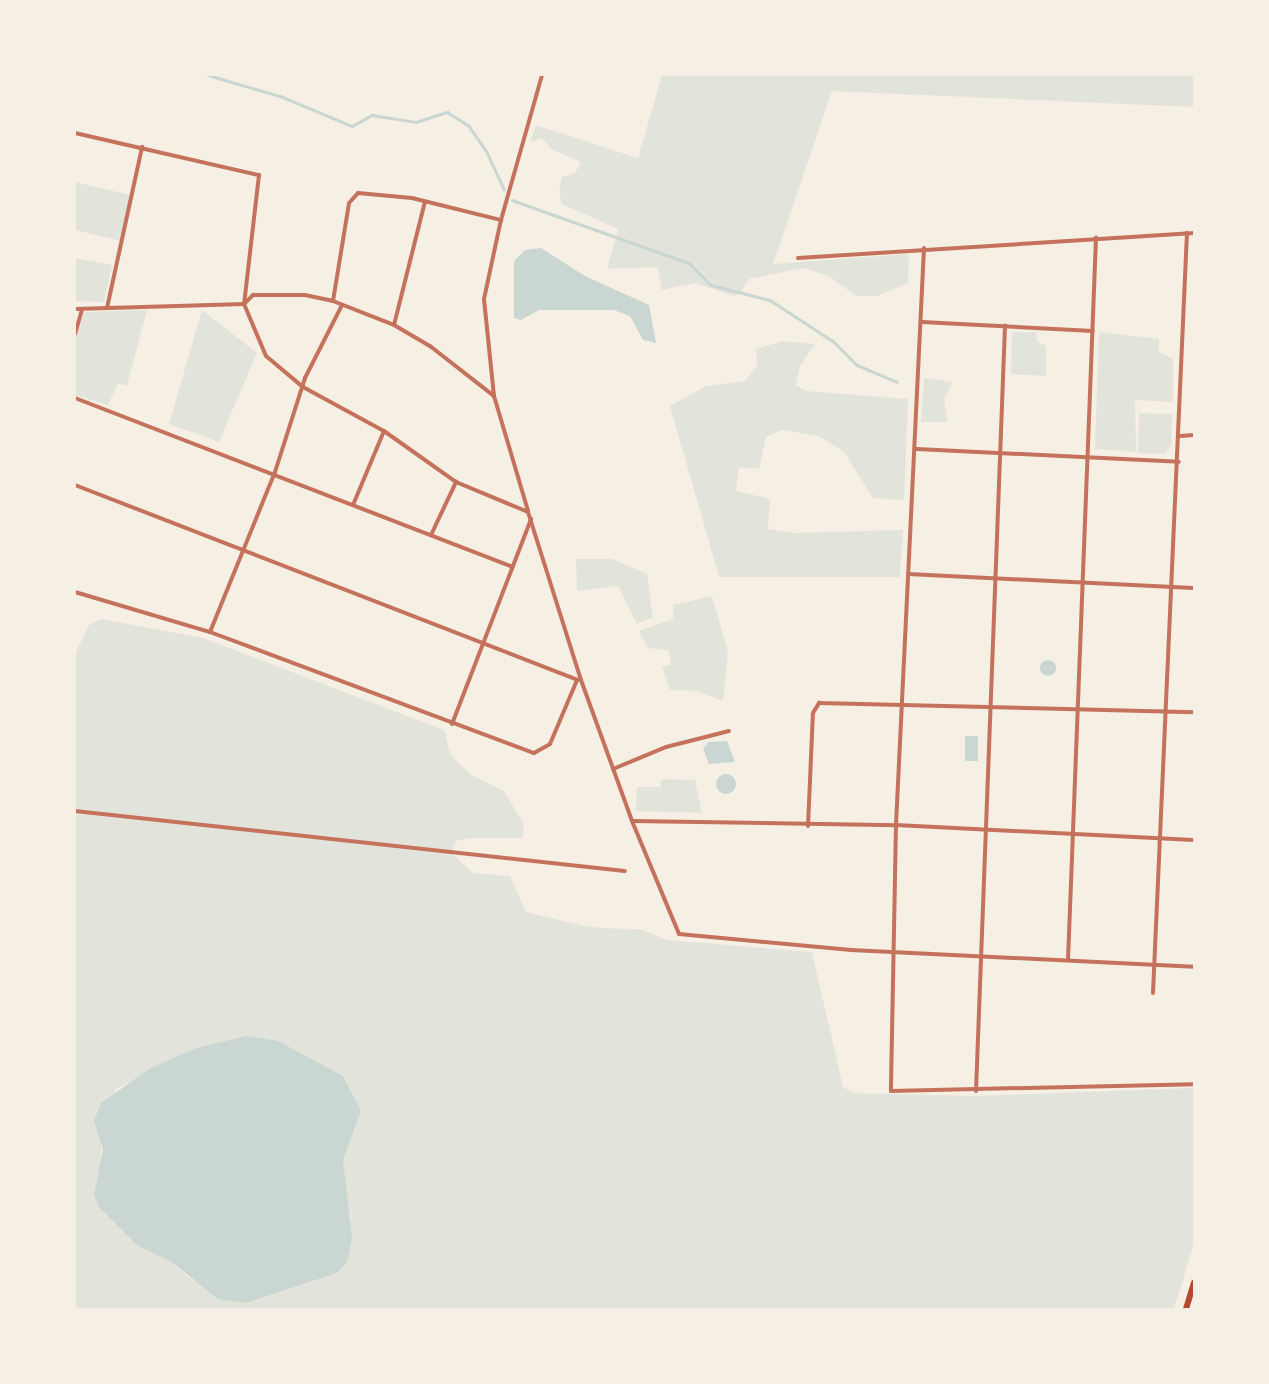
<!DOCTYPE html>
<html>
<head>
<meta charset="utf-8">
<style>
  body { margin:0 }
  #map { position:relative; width:1269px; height:1384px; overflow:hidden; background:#f6efe4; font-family:"Archivo Narrow",sans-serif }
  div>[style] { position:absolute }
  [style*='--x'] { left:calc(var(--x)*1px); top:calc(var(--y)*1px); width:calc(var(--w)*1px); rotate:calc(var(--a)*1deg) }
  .green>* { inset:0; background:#e2e4dc }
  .water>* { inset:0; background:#c9d6d2; transform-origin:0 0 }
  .round { border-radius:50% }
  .stream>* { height:2.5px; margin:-1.25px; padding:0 1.25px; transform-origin:1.25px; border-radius:1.25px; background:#c9d6d2 }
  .minor>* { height:4px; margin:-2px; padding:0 2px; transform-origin:2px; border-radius:2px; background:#c5725c }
  .secondary>* { height:5.5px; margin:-2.75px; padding:0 2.75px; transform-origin:2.75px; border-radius:2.75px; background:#b5482f }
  span { translate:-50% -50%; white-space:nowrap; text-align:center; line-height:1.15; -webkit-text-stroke:4.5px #f6efe4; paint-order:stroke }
  .frame { position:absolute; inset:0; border:76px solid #f6efe4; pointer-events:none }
</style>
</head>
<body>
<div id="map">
  <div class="green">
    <div style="clip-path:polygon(662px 75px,1194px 75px,1194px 107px,832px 91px,773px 264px,909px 254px,908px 283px,877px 296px,856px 296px,829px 276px,803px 268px,749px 279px,740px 294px,733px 296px,695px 283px,662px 290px,657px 267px,607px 269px,618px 229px,562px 204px,559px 192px,562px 177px,575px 173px,581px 162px,553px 150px,541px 138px,530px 143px,536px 125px,638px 158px)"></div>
    <div style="clip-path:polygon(75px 182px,130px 195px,121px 241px,75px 230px)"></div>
    <div style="clip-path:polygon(75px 258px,112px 265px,104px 302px,75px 301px)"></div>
    <div style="clip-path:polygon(147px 310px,127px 386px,118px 383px,108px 405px,75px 395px,75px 341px,84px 312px)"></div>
    <div style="clip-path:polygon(202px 310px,257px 353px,219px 442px,169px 424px)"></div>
    <div style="clip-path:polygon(1012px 332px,1036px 332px,1037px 341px,1046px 346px,1046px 376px,1011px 374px)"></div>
    <div style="clip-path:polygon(1099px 332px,1159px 339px,1159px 352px,1173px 359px,1173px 402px,1135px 400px,1136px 452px,1095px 449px)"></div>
    <div style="clip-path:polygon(783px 341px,815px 344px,800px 366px,796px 385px,806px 391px,908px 399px,904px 500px,873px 498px,844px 452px,819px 436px,782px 430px,766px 437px,759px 469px,739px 467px,736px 491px,770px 499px,768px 529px,793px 533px,903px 530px,900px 577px,719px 577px,670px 406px,706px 386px,745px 381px,757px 365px,756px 349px)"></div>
    <div style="clip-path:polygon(924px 378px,953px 382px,944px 399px,948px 422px,921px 422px)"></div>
    <div style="clip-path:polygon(1139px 413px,1172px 414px,1171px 446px,1165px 454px,1138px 453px)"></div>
    <div style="clip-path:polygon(576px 559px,612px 559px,647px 574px,653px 617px,637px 624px,618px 586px,577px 591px)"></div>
    <div style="clip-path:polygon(712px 596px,728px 652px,723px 701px,696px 691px,670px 690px,662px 667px,671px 665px,669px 650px,648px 648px,639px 631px,673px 619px,673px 605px)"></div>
    <div style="clip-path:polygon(evenodd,101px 619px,203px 638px,444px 730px,451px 756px,470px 774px,504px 791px,524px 825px,522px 838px,469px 838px,456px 841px,452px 854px,473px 873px,510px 876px,526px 912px,589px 927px,643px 930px,667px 940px,812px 952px,843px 1087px,854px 1093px,975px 1096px,1194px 1088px,1194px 1244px,1174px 1309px,75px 1309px,75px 654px,89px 625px,101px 619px,246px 1036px,343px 1076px,355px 1130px,344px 1147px,343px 1160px,344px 1199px,351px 1218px,246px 1303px,190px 1279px,170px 1261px,138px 1246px,100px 1168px,102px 1141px,116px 1089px,196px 1048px,246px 1036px)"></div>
    <div style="clip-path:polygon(661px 779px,695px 780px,702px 813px,636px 811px,637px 787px,661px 787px)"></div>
  </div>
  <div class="water">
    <div style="clip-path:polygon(541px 248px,585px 276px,649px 305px,656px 343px,643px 340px,630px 316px,614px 310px,539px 310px,521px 320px,514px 318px,514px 261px,525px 250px)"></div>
    <div class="round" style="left:1040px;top:660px;width:16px;height:16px"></div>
    <div style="left:965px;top:736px;width:13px;height:25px"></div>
    <div style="clip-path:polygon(727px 741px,735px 762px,709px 764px,703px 749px,708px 742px)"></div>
    <div class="round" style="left:716px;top:774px;width:20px;height:20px"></div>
    <div style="clip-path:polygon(246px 1036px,278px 1041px,343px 1076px,361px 1111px,343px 1160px,352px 1238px,347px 1262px,337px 1273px,246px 1303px,218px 1299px,170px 1261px,138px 1246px,99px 1207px,94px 1195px,103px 1149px,94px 1121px,101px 1103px,149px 1069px,196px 1048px)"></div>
  </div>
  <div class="stream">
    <div style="--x:208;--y:75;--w:75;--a:16.3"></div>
    <div style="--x:280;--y:96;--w:78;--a:22.6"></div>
    <div style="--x:352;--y:126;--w:23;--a:-29"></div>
    <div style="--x:372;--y:115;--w:45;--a:9"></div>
    <div style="--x:416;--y:122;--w:33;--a:-18"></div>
    <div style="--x:447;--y:112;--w:26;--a:32"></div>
    <div style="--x:469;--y:126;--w:32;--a:55"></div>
    <div style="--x:487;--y:152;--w:41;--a:65.3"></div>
    <div style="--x:512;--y:200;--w:188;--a:19.6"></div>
    <div style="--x:689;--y:263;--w:31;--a:45"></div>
    <div style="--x:711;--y:285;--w:61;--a:14.3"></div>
    <div style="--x:770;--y:300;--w:75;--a:33.1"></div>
    <div style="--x:833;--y:341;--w:34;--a:45"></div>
    <div style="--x:857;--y:365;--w:43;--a:23"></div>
  </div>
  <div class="minor">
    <div style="--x:75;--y:133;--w:189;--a:12.9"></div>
    <div style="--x:259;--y:175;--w:130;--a:96.6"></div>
    <div style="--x:244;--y:304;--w:56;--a:67.1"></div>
    <div style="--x:266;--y:356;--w:48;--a:40"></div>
    <div style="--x:303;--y:387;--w:92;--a:28.5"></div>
    <div style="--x:384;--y:431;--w:88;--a:35.3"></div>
    <div style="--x:456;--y:482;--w:78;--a:22.6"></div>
    <div style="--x:528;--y:512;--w:176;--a:72.5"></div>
    <div style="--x:581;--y:680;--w:150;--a:70.1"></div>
    <div style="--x:632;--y:821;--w:264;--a:0.9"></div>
    <div style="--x:896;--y:825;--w:298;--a:2.9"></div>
    <div style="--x:924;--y:248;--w:578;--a:92.78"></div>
    <div style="--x:896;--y:825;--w:266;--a:91.1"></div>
    <div style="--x:891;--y:1091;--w:303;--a:-1.3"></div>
    <div style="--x:798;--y:258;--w:397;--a:-3.6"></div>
    <div style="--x:333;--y:301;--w:99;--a:-80.7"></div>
    <div style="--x:349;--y:203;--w:13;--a:-48"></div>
    <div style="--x:358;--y:193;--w:54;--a:5.3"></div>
    <div style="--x:412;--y:198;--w:92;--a:13.9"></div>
    <div style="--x:244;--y:304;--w:13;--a:-45"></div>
    <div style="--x:253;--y:295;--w:52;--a:0"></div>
    <div style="--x:305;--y:295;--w:29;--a:12"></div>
    <div style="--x:333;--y:301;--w:66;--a:21.5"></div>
    <div style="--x:394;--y:325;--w:42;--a:30.3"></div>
    <div style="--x:430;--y:346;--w:81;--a:38"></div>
    <div style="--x:494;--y:396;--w:120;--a:73.5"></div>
    <div style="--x:107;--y:308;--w:165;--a:-77.7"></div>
    <div style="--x:75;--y:309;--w:169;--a:-1.7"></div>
    <div style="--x:922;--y:322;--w:171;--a:3"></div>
    <div style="--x:394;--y:325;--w:127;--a:-75.9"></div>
    <div style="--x:75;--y:334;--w:26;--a:-74"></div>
    <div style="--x:494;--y:396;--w:98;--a:-95.9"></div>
    <div style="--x:484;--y:299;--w:81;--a:-77.9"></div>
    <div style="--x:501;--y:220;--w:151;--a:-74.2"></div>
    <div style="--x:75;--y:398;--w:469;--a:21.1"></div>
    <div style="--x:1180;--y:436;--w:14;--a:-4"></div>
    <div style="--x:917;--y:449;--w:262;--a:2.8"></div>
    <div style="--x:75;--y:485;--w:539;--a:21.19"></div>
    <div style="--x:353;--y:505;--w:80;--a:-67.3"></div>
    <div style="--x:431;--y:535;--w:59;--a:-64.7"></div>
    <div style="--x:908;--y:574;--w:286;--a:2.8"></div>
    <div style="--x:75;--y:592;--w:141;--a:16.5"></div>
    <div style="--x:210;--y:632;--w:346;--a:20.5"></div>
    <div style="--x:534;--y:753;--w:18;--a:-29"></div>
    <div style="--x:550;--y:744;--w:69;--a:-67.1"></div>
    <div style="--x:210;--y:632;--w:173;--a:-67.9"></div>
    <div style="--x:275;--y:472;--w:99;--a:-72.3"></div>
    <div style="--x:305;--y:378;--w:82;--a:-63.1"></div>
    <div style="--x:452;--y:724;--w:220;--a:-68.9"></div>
    <div style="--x:613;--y:769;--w:57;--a:-22.5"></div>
    <div style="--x:666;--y:747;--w:65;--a:-14.3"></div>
    <div style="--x:75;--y:811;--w:553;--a:6.23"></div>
    <div style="--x:632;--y:821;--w:122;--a:67.4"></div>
    <div style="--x:679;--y:934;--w:173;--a:5.3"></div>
    <div style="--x:851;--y:950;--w:343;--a:2.8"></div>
    <div style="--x:808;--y:826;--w:113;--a:-87.5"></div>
    <div style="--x:813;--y:713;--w:12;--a:-59"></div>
    <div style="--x:819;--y:703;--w:375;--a:1.4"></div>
    <div style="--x:1068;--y:960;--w:723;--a:-87.78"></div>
    <div style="--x:1153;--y:993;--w:761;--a:-87.44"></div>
    <div style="--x:976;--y:1091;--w:766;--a:-87.83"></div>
  </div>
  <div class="secondary">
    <div style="--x:1186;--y:1309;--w:27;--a:-73"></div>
  </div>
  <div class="frame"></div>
</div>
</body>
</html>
